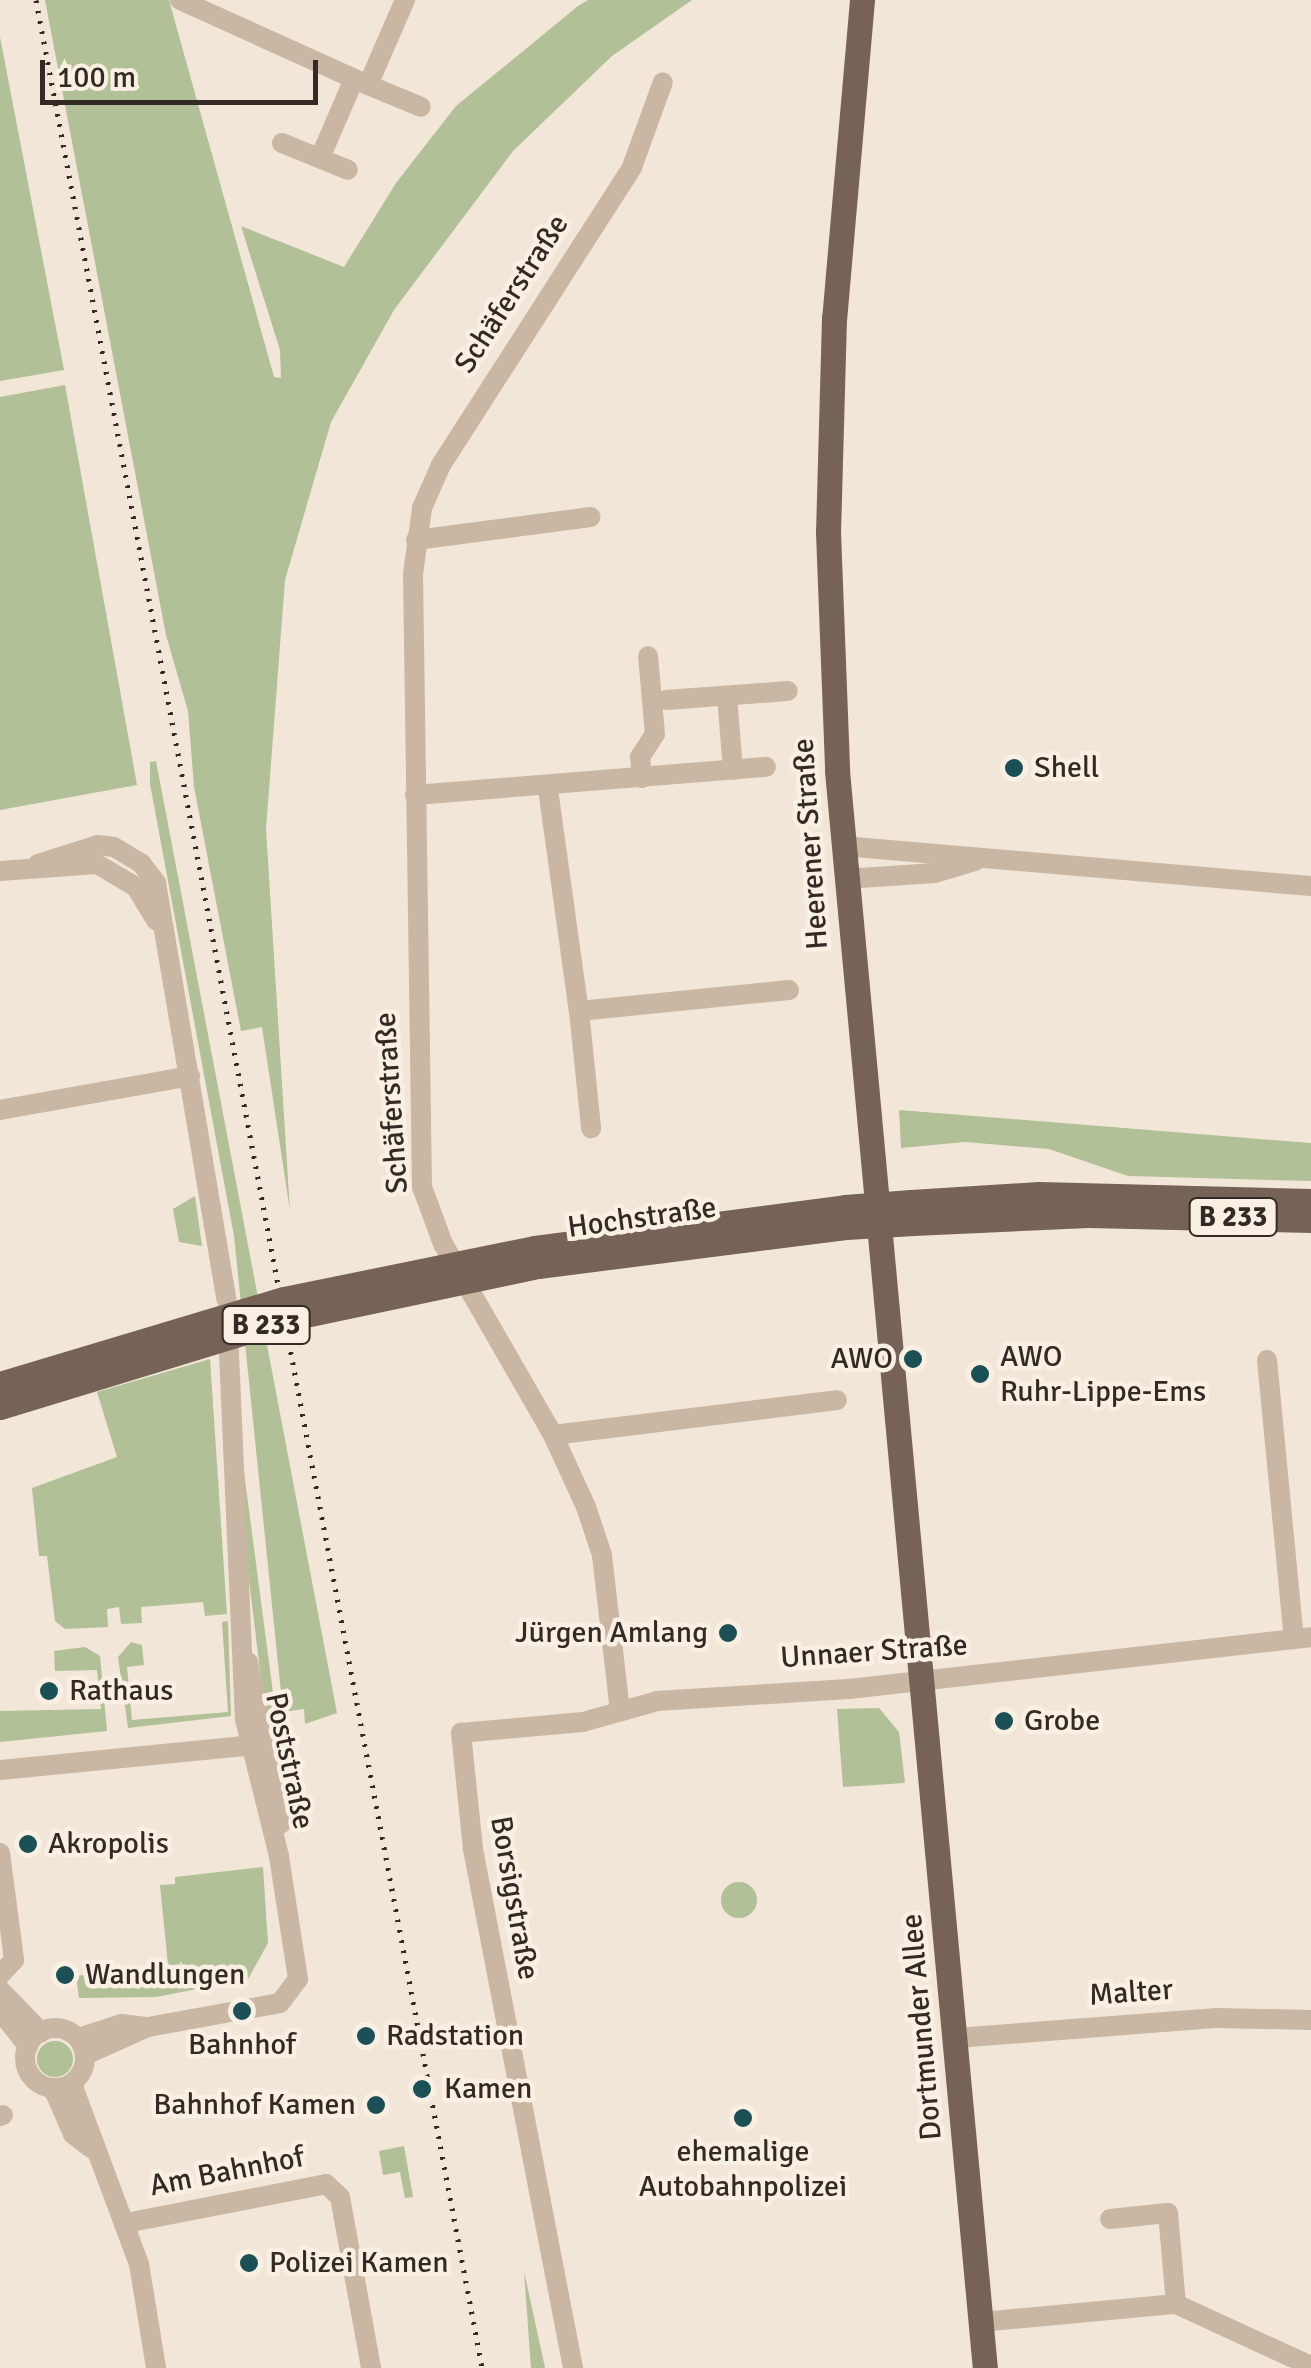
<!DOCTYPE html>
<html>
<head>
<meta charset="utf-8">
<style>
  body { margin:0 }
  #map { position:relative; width:1311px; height:2368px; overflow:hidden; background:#f1e6d7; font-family:Signika,sans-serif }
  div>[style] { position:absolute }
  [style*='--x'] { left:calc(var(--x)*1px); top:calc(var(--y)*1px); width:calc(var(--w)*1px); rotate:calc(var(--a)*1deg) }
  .green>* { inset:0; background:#b1c097 }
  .round { border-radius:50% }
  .minor>* { height:20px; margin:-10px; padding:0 10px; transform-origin:10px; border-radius:10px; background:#c9b6a3 }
  .minor>.ring { margin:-10px; padding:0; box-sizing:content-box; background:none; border:20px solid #c9b6a3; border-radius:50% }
  .major>* { height:25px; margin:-12.5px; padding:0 12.5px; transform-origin:12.5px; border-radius:12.5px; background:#766256 }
  .rail>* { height:5px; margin-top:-2.5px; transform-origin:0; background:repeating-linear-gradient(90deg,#342a25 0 2.5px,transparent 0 10.5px) }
  .major-bridge>* { height:25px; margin:-12.5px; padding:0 12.5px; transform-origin:12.5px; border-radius:12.5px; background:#766256 }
  .dots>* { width:28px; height:28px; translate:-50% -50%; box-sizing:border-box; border:5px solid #f9f0e3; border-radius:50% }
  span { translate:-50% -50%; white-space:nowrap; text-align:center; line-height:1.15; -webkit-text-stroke:9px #f9f0e3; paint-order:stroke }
  .shield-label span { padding:2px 8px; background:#f9f0e3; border:2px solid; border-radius:8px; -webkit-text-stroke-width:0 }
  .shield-label { font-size:28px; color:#342a25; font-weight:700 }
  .street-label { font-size:30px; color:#342a25 }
  .poi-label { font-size:30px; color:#342a25 }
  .left { translate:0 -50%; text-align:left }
  .right { translate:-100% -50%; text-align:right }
  .scale { position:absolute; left:40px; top:60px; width:278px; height:45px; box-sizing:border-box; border:5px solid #342a25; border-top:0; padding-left:12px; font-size:30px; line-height:35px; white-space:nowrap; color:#342a25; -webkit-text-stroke:8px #f9f0e3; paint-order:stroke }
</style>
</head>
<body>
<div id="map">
  <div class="green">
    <div style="clip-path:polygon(45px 0,169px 0,274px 377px,281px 378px,280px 350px,241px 226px,344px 267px,396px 183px,456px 106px,578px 6px,588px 0,692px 0,612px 56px,513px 151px,394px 310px,331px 422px,285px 580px,266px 829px,290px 1211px,262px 1027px,241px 1031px,194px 787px,188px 711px,166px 635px)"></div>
    <div style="clip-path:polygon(0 37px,64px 370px,0 381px)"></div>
    <div style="clip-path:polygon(65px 385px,137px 785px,0 810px,0 397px)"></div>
    <div style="clip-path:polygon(156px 761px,337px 1713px,305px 1724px,304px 1709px,283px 1712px,234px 1236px,150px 784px,150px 762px)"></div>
    <div style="clip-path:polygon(899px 1110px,1311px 1143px,1311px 1181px,1128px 1176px,1049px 1149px,965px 1142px,901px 1148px)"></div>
    <div style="clip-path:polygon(195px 1196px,202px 1246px,179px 1242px,173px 1209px)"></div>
    <div style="clip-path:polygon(210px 1359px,227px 1614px,205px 1616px,203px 1602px,141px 1607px,142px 1623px,121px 1624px,119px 1607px,107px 1609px,108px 1627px,65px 1629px,55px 1621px,47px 1556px,39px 1556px,32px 1488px,117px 1457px,97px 1392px)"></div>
    <div style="clip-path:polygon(242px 1457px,275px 1708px,272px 1711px,265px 1711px,248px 1572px)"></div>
    <div style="clip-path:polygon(228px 1621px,231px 1716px,128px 1728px,118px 1657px,131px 1642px,142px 1645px,144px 1665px,127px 1667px,132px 1720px,228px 1712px,222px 1622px)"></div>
    <div style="clip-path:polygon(85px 1647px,100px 1656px,107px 1731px,0 1742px,0 1711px,101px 1709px,97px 1670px,55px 1671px,54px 1651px)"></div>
    <div style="clip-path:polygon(879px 1708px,899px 1732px,905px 1783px,843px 1787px,837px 1709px)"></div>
    <div style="clip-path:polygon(263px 1867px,268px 1943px,248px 1979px,156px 1997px,79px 1998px,76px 1976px,168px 1965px,160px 1885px,175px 1884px,175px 1877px)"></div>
    <div class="round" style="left:721px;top:1882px;width:36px;height:36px"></div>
    <div class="round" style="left:37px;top:2041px;width:36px;height:36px"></div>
    <div style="clip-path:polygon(404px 2146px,413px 2197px,405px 2198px,400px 2172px,383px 2175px,379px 2151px)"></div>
    <div style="clip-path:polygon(524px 2271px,545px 2368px,531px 2368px)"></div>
  </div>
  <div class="minor">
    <div style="--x:180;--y:0;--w:206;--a:24.3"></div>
    <div style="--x:368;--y:85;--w:93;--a:-66.5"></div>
    <div style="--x:368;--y:85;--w:57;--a:22.5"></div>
    <div style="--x:282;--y:143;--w:71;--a:22.2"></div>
    <div style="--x:320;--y:158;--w:86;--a:-66.7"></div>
    <div style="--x:416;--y:540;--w:176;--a:-7.5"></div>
    <div style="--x:727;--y:696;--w:74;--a:85.4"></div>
    <div style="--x:666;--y:700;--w:122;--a:-4.2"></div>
    <div style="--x:642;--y:778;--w:21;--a:-95"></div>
    <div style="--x:640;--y:757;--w:27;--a:-57"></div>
    <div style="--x:655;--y:734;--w:78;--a:-95.1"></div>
    <div style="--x:548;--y:789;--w:224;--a:82.1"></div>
    <div style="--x:579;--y:1011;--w:211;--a:-5.7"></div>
    <div style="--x:415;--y:795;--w:352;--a:-4.6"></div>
    <div style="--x:843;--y:846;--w:470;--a:4.9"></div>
    <div style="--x:38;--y:864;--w:63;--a:-17.6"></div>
    <div style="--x:98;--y:845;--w:16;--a:7"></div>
    <div style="--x:114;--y:847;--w:31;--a:31"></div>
    <div style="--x:141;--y:863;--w:25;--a:53"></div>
    <div style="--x:156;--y:883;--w:422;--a:80.4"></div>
    <div style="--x:0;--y:871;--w:97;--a:-4.1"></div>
    <div style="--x:97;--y:864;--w:45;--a:30.5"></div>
    <div style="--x:136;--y:887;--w:39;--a:59"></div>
    <div style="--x:845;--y:879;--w:90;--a:-3.8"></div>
    <div style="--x:935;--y:873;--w:42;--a:-16.7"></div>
    <div style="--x:579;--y:1011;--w:118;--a:84.1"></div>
    <div style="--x:0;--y:1110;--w:193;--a:-10.1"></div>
    <div style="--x:1267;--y:1360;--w:280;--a:84.5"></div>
    <div style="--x:553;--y:1435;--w:286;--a:-7"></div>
    <div style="--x:248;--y:1662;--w:165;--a:78.5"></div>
    <div style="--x:620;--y:1711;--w:157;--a:-96.6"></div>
    <div style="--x:602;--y:1555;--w:51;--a:-108.4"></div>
    <div style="--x:586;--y:1507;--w:79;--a:-114.6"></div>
    <div style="--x:553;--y:1435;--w:220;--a:-119.9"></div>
    <div style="--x:443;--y:1244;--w:61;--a:-110.2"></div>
    <div style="--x:422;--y:1187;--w:613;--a:-90.84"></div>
    <div style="--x:413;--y:574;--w:67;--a:-82.2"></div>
    <div style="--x:422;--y:508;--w:47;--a:-66.2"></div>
    <div style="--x:441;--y:465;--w:354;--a:-57.3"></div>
    <div style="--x:632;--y:167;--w:90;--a:-70"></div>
    <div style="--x:0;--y:1770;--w:268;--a:-5.6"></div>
    <div style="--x:0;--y:1853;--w:108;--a:82.5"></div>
    <div style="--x:14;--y:1960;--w:21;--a:133"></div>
    <div style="--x:0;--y:1990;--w:59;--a:45.7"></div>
    <div style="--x:0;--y:2011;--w:45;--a:51.3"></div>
    <div class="ring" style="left:25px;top:2028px;width:40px;height:40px"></div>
    <div style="--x:78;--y:2038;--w:46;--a:-17.7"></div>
    <div style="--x:122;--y:2024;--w:26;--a:7"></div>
    <div style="--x:148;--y:2027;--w:134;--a:-10.3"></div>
    <div style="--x:280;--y:2003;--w:30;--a:-53"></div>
    <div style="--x:298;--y:1979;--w:124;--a:-98.8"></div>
    <div style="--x:279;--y:1856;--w:140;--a:-104"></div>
    <div style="--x:245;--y:1720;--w:370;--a:-92.5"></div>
    <div style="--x:956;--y:2038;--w:262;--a:-4.4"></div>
    <div style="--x:1217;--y:2018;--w:94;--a:1.2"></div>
    <div style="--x:85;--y:2055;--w:69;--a:-24"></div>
    <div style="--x:72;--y:2084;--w:192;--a:69.6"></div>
    <div style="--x:139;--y:2264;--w:105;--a:80.7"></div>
    <div style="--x:53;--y:2088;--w:50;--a:66.5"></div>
    <div style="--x:73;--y:2134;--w:23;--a:38"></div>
    <div style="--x:0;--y:2116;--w:3;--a:-18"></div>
    <div style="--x:1110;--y:2219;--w:58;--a:-5.9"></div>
    <div style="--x:1168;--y:2213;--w:91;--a:85"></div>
    <div style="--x:126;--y:2223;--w:204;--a:-11"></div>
    <div style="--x:326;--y:2184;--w:19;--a:43"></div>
    <div style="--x:340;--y:2197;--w:174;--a:79.7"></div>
    <div style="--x:981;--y:2322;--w:196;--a:-5.3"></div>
    <div style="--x:1176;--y:2304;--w:149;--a:24.7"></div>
    <div style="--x:573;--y:2368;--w:529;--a:-100.91"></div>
    <div style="--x:473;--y:1849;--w:117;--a:-95.9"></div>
    <div style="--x:461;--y:1733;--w:122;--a:-5.2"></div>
    <div style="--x:583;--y:1722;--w:77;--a:-15.8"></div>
    <div style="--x:657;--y:1701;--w:192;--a:-3.6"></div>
    <div style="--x:849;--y:1689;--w:465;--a:-6.4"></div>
  </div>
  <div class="major">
    <div style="--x:862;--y:0;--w:319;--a:95"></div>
    <div style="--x:834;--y:318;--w:214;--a:91.6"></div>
    <div style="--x:828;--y:532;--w:239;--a:87.8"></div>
    <div style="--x:837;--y:771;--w:1604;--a:84.71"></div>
    <div style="--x:911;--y:1202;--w:128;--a:-3.6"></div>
    <div style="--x:1039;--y:1194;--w:272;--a:1.5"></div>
    <div style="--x:913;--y:1223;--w:175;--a:-2.6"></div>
    <div style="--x:1088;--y:1215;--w:223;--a:1.3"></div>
    <div style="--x:535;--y:1248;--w:313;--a:-7.5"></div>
    <div style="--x:538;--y:1266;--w:310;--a:-7.2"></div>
  </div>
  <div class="rail">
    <div style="--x:36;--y:0;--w:2410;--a:79.33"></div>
  </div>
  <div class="major-bridge">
    <div style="--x:845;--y:1207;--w:66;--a:-4.3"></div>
    <div style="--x:846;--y:1227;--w:67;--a:-3.4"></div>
    <div style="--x:0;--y:1384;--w:296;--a:-16.7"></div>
    <div style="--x:284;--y:1299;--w:256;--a:-11.5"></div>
    <div style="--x:0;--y:1407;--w:304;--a:-17"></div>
    <div style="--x:291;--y:1318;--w:252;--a:-11.9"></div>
  </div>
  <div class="dots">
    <div style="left:1014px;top:768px;background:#1b5056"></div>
    <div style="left:913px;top:1359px;background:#1b5056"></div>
    <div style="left:980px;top:1374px;background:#1b5056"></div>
    <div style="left:728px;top:1633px;background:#1b5056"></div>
    <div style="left:49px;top:1691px;background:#1b5056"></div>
    <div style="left:1004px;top:1721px;background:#1b5056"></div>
    <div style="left:28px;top:1844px;background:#1b5056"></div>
    <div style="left:65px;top:1975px;background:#1b5056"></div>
    <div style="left:242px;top:2011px;background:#1b5056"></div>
    <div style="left:366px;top:2036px;background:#1b5056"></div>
    <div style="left:422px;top:2089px;background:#1b5056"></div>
    <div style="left:376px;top:2105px;background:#1b5056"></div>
    <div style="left:743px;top:2118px;background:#1b5056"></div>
    <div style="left:249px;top:2263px;background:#1b5056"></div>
  </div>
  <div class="shield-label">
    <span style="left:1233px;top:1217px">B 233</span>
    <span style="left:266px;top:1325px">B 233</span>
  </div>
  <div class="street-label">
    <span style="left:512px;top:294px;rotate:-57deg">Schäferstraße</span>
    <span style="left:811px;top:844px;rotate:-94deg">Heerener Straße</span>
    <span style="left:392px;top:1103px;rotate:-94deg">Schäferstraße</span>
    <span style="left:642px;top:1218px;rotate:-8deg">Hochstraße</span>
    <span style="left:874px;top:1652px;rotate:-4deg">Unnaer Straße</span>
    <span style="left:289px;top:1761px;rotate:78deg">Poststraße</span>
    <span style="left:514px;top:1898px;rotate:80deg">Borsigstraße</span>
    <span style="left:1131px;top:1993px;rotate:-4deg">Malter</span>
    <span style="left:922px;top:2027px;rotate:-95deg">Dortmunder Allee</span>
    <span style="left:227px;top:2172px;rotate:-11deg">Am Bahnhof</span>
  </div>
  <div class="poi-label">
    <span class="left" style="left:1034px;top:768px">Shell</span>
    <span class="left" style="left:1000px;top:1374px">AWO<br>Ruhr-Lippe-Ems</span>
    <span class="right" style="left:893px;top:1359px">AWO</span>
    <span class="right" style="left:708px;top:1633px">Jürgen Amlang</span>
    <span class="left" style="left:69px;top:1691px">Rathaus</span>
    <span class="left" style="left:1024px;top:1721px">Grobe</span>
    <span class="left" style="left:48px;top:1844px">Akropolis</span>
    <span class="left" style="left:85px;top:1975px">Wandlungen</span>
    <span class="left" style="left:386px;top:2036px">Radstation</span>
    <span style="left:242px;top:2045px">Bahnhof</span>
    <span class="left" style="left:444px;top:2089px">Kamen</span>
    <span class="right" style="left:356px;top:2105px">Bahnhof Kamen</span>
    <span style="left:743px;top:2169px">ehemalige<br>Autobahnpolizei</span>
    <span class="left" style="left:269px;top:2263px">Polizei Kamen</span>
  </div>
  <div class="scale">100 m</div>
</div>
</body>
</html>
